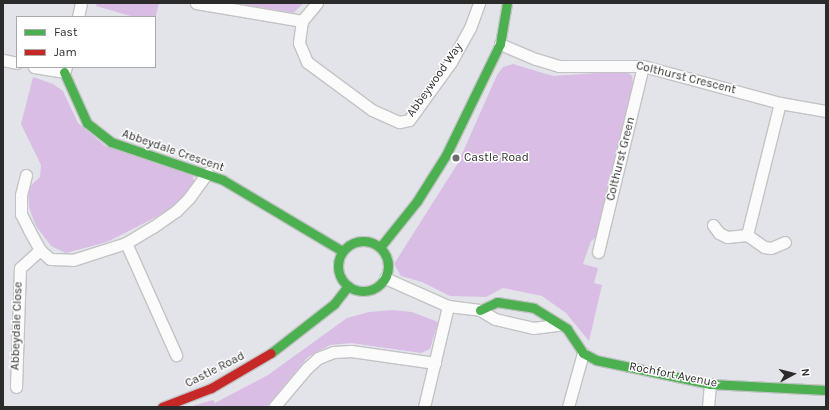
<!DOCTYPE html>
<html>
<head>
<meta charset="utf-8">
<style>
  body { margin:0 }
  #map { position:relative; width:829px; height:410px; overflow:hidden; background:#e2e4ea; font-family:Karla,sans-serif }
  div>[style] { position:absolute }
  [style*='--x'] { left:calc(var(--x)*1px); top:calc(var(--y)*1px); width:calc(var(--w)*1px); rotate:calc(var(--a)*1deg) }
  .green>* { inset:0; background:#d9bde5 }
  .roads { filter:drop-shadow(1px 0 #c2c3c4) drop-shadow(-1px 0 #c2c3c4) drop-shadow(0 1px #c2c3c4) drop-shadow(0 -1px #c2c3c4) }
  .street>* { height:11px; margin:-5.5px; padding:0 5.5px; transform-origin:5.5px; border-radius:5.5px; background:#fbfbfc }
  .fast>* { height:9px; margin:-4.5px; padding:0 4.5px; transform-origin:4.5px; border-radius:4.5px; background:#4caf50 }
  .fast>.ring { margin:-4.5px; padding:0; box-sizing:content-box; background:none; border:9px solid #4caf50; border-radius:50% }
  .jam>* { height:9px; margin:-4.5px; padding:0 4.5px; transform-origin:4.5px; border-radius:4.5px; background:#c62828 }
  .dots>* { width:11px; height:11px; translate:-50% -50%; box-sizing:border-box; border:2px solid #fff; border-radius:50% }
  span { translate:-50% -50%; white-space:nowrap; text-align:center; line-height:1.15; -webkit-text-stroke:3px #fff; paint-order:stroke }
  .street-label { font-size:12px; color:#2b2b2b }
  .poi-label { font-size:12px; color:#2b2b2b }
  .left { translate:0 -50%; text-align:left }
  .frame { position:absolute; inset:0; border:4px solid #2b2b2b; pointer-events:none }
  .legend { position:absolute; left:16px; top:16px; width:140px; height:52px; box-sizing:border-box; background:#fff; border:1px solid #aaa; margin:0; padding:5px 7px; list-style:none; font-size:12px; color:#2b2b2b }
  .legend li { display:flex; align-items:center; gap:8px; height:20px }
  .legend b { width:20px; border:1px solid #aaa }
  .north { position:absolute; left:773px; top:354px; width:40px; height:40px; -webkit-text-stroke:3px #fff; paint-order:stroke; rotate:83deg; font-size:11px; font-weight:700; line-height:16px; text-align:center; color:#2b2b2b }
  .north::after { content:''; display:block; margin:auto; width:14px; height:18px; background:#2b2b2b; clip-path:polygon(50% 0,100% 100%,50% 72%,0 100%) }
</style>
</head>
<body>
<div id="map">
  <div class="green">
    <div style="clip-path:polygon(97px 3px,159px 3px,155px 19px,155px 17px,134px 17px,96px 6px)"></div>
    <div style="clip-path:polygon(235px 3px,304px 3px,293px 13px)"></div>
    <div style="clip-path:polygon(513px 64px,553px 76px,626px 71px,632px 76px,633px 84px,597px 237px,591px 241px,583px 264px,598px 268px,594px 283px,602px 285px,589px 341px,566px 313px,542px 296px,503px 288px,486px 297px,450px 296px,422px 282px,401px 276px,394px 264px,458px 163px,497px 75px,503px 67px)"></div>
    <div style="clip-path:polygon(33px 77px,53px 84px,63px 91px,78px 123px,105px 146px,191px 171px,195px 184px,168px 211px,107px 242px,66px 253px,51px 246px,36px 226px,29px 208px,28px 188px,40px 177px,41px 165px,21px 124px)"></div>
    <div style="clip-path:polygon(393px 310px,412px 312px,438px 322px,430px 349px,421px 353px,351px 343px,330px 345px,308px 357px,266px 407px,189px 407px,213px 400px,215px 403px,268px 375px,347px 318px,369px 312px)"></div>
  </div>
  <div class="roads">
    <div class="street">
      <div style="--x:196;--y:3;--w:108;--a:9.6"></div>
      <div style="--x:317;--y:3;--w:23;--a:130"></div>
      <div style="--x:302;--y:21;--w:22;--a:98"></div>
      <div style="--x:299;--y:43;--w:21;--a:67"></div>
      <div style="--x:307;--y:62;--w:81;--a:36.4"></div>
      <div style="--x:372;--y:110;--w:30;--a:24"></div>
      <div style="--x:399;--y:122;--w:10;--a:-11"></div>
      <div style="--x:409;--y:120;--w:5;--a:-53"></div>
      <div style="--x:412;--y:116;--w:67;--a:-54.2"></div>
      <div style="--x:451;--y:62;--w:39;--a:-61"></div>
      <div style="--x:470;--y:28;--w:27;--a:-70"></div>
      <div style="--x:78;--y:17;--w:14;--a:-78"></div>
      <div style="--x:500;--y:44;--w:39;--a:23"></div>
      <div style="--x:536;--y:59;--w:24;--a:17"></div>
      <div style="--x:559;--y:66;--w:84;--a:0"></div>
      <div style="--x:643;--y:66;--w:142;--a:15.1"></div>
      <div style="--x:780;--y:103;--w:47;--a:9.9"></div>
      <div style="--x:3;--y:60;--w:14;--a:12"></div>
      <div style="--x:34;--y:67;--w:30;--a:9"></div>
      <div style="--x:64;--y:72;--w:5;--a:-68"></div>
      <div style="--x:26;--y:175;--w:21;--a:104"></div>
      <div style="--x:21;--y:195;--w:19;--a:90"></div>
      <div style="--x:21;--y:214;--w:18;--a:63"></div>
      <div style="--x:29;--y:230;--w:23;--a:61"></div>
      <div style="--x:40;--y:250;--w:13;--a:42"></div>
      <div style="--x:50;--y:259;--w:23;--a:2"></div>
      <div style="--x:73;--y:260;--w:56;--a:-17.8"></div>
      <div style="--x:126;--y:243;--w:31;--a:-31"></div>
      <div style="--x:153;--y:227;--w:28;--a:-35"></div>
      <div style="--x:176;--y:211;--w:18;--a:-45"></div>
      <div style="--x:189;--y:198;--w:31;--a:-54"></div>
      <div style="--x:713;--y:225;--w:10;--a:53"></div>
      <div style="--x:719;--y:233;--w:9;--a:27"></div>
      <div style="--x:727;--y:237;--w:20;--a:-6"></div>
      <div style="--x:747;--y:235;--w:136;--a:-76"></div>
      <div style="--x:747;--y:235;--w:21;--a:35"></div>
      <div style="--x:764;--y:247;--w:7;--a:8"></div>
      <div style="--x:771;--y:248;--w:15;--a:-23"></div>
      <div style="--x:126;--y:243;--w:123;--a:65.9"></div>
      <div style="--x:598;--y:252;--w:191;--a:-76.4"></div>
      <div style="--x:385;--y:278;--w:69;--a:24"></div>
      <div style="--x:448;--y:306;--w:32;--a:7"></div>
      <div style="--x:480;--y:310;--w:17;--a:31"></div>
      <div style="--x:495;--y:319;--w:39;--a:13"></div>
      <div style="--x:533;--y:328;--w:26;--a:-7"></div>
      <div style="--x:16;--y:387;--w:119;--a:-88.1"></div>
      <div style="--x:20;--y:268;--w:27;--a:-42"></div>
      <div style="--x:274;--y:407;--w:51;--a:-49.8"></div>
      <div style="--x:307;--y:368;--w:15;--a:-42"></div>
      <div style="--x:318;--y:358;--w:17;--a:-21"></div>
      <div style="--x:334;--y:352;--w:17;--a:-3"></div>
      <div style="--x:351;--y:351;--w:85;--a:8.1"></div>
      <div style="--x:424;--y:407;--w:104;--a:-76.6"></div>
      <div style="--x:568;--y:407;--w:56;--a:-74.5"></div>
      <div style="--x:708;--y:407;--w:23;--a:-85"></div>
    </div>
    <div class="fast">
      <div style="--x:64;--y:72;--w:56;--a:65.7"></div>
      <div style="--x:87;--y:123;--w:31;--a:38"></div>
      <div style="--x:111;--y:142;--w:118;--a:18.7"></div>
      <div style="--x:223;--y:180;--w:139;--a:30.8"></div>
      <div class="ring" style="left:338px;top:241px;width:41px;height:41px"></div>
      <div style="--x:381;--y:246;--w:58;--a:-51.3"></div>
      <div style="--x:417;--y:201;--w:54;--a:-57.8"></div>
      <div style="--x:446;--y:155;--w:123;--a:-64.1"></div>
      <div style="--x:500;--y:44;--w:42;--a:-80.3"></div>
      <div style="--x:480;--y:310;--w:19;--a:-25"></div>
      <div style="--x:497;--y:302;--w:37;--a:9"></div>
      <div style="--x:534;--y:308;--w:39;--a:32"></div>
      <div style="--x:567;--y:329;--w:29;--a:56"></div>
      <div style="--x:583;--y:353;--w:15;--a:28"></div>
      <div style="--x:596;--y:360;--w:116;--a:11.9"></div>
      <div style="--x:710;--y:384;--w:116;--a:3"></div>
      <div style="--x:271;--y:353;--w:80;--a:-37.9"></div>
      <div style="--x:334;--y:304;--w:23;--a:-52"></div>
    </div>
    <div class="jam">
      <div style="--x:162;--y:407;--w:53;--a:-21.2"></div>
      <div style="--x:211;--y:388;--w:69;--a:-30.3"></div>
    </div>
  </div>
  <div class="dots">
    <div style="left:456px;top:158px;background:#6b6c6e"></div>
  </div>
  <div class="street-label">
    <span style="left:686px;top:78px;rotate:14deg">Colthurst Crescent</span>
    <span style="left:435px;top:80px;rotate:-55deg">Abbeywood Way</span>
    <span style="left:173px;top:151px;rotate:19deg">Abbeydale Crescent</span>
    <span style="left:621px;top:159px;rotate:-76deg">Colthurst Green</span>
    <span style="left:17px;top:326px;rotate:-88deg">Abbeydale Close</span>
    <span style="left:215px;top:370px;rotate:-27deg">Castle Road</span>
    <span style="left:673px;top:375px;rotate:11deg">Rochfort Avenue</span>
  </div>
  <div class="poi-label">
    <span class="left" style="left:464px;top:158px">Castle Road</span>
  </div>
  <div class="frame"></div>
  <ul class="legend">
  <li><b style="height:5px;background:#4caf50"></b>Fast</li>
  <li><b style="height:5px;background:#c62828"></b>Jam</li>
  </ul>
  <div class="north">N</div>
</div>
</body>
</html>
